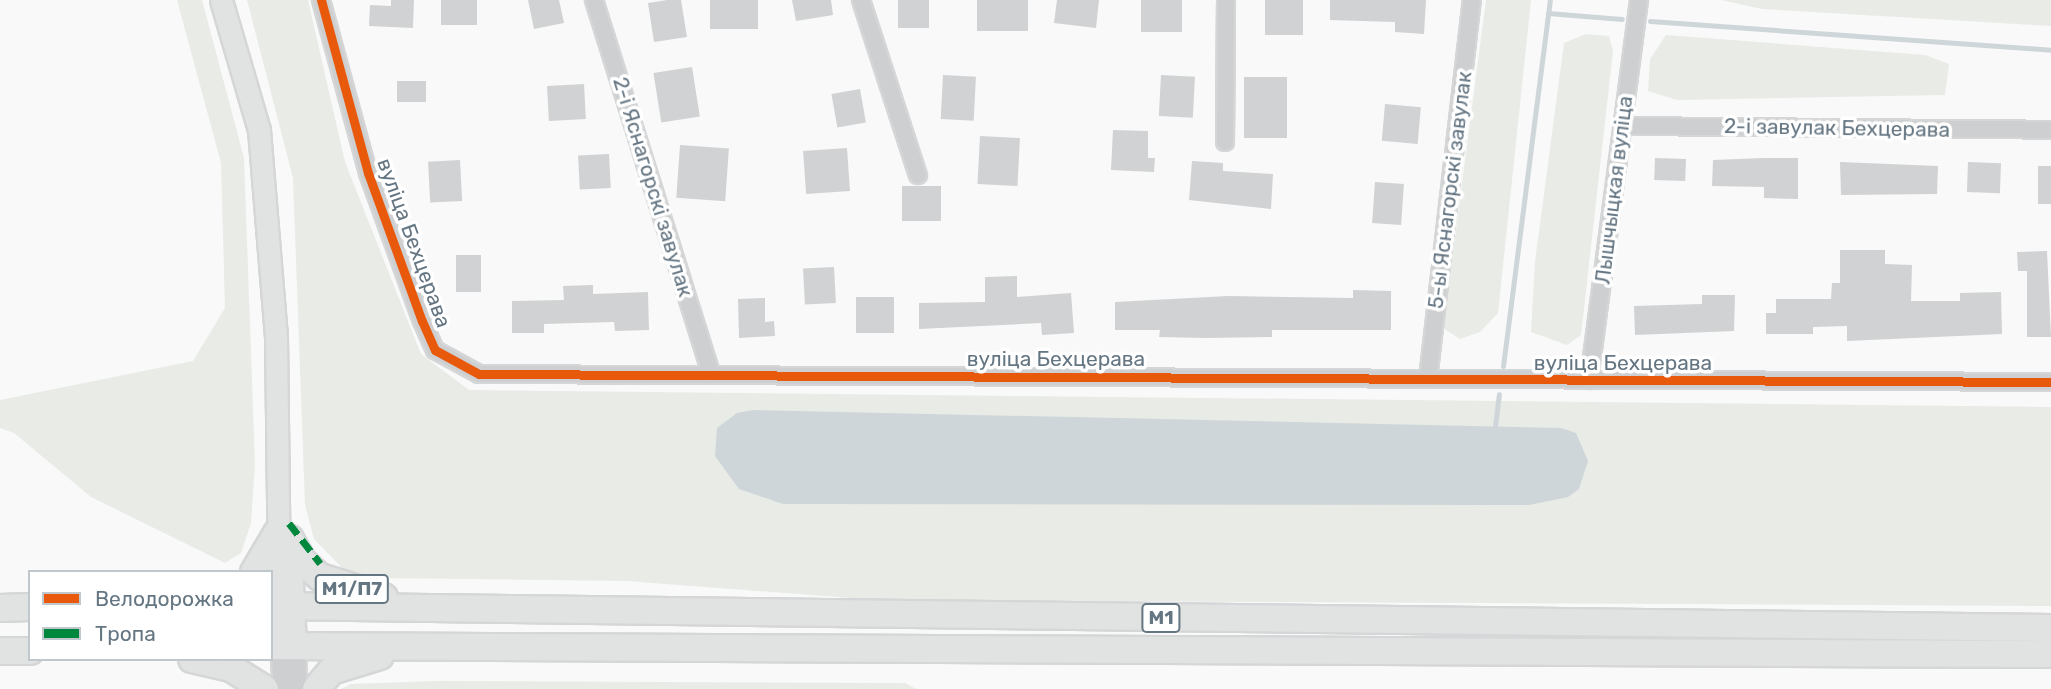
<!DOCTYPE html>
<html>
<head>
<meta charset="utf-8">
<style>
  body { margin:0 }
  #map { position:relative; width:2051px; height:689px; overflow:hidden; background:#f9f9f9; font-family:Rubik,sans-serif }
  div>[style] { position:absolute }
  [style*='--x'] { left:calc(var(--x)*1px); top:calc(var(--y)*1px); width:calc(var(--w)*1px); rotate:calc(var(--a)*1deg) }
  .green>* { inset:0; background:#e8ebe6 }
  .water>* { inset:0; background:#ced6d9 }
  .stream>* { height:5px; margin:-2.5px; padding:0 2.5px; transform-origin:2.5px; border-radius:2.5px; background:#ced6d9 }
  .building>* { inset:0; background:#d0d2d3; transform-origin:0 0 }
  .roads { filter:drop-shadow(2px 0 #d5d6d7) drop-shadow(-2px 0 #d5d6d7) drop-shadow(0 2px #d5d6d7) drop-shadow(0 -2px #d5d6d7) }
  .minor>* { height:16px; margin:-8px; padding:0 8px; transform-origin:8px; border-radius:8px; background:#cecfd0 }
  .tertiary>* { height:19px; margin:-9.5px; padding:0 9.5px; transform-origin:9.5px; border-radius:9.5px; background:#cecfd0 }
  .secondary>* { height:21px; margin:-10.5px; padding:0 10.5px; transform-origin:10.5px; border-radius:10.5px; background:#e1e2e2 }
  .trunk>* { height:26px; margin:-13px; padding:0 13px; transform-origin:13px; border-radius:13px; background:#e1e2e2 }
  .quiet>* { height:7px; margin-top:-3.5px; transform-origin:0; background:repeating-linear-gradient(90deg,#00873e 0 14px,transparent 0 21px) }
  .cycleway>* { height:9px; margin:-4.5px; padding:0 4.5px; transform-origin:4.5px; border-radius:4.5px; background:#e8590c }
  span { translate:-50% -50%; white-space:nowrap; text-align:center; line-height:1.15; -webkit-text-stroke:7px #fff; paint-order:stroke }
  .shield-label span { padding:2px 5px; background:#fff; border:2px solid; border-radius:5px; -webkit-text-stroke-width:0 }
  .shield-label { font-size:19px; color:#657683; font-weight:700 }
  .street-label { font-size:21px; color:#657683 }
  .legend { position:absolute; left:28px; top:570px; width:245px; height:91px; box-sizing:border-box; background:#fff; border:2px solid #c1c8cd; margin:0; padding:9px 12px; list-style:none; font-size:21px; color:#657683 }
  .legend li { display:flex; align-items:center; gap:14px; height:35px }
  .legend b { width:35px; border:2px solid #c1c8cd }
</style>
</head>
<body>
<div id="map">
  <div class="green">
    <div style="clip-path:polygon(177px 0,202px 0,244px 158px,255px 464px,251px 523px,241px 553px,225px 563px,91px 497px,14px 433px,0 428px,0 400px,193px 361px,225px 308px,221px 163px)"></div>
    <div style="clip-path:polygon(247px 0,308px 0,345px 162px,421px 354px,469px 390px,2051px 407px,2051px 606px,876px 600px,627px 581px,374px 578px,346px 572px,314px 539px,305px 505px,293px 178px)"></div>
    <div style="clip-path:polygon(1486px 0,1531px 0,1498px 313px,1480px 332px,1460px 339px,1443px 328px)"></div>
    <div style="clip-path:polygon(1721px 0,2051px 0,2051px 26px,1762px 9px)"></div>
    <div style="clip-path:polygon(1586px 34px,1609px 36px,1613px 51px,1581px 335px,1567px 345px,1531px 332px,1535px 262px,1564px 43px)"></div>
    <div style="clip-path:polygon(1666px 35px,1925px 55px,1949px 64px,1945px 95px,1677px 100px,1648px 91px,1650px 59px)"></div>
    <div style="clip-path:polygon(434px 681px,905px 683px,916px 689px,341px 689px,351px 684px)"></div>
  </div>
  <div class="water">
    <div style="clip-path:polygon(753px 410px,1561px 428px,1576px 433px,1588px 461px,1579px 489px,1568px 497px,1529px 505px,783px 504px,739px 489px,715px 456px,717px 428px,737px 413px)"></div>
  </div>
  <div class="stream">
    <div style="--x:1548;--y:13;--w:74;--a:4.6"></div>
    <div style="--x:1650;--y:21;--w:402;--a:4.1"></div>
    <div style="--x:1503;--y:366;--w:369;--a:-82.7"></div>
    <div style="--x:1495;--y:426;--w:32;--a:-83"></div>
  </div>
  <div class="building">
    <div style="clip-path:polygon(391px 0,414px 0,413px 28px,369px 26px,370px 5px,391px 6px)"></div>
    <div style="left:441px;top:0;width:36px;height:25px"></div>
    <div style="clip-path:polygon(528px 0,559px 0,564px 23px,534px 29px)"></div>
    <div style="clip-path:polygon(667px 0,681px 0,687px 37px,654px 42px,648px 3px)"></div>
    <div style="left:710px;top:0;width:48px;height:29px"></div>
    <div style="clip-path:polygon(792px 0,831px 0,833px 15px,796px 21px)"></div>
    <div style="left:898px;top:0;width:31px;height:28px"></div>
    <div style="left:977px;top:0;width:51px;height:31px"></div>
    <div style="clip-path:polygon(1057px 0,1099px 0,1096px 28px,1054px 23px)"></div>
    <div style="left:1141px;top:0;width:41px;height:32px"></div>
    <div style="left:1265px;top:0;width:38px;height:35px"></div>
    <div style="clip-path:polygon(1330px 0,1426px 0,1424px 34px,1395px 32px,1395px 22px,1330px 20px)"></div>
    <div style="left:692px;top:67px;width:50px;height:39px;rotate:81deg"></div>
    <div style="left:943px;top:75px;width:33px;height:44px;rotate:3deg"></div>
    <div style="left:1161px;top:75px;width:34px;height:41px;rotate:3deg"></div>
    <div style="left:1287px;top:77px;width:61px;height:43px;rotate:90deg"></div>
    <div style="left:426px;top:81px;width:21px;height:29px;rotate:90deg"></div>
    <div style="left:584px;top:84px;width:35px;height:37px;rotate:87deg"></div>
    <div style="left:860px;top:89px;width:34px;height:29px;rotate:80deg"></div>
    <div style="left:1385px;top:104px;width:36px;height:37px;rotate:5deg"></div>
    <div style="clip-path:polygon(1113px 130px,1148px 131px,1148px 158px,1155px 158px,1154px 172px,1111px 170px)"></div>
    <div style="left:980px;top:136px;width:40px;height:48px;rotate:3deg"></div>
    <div style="left:680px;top:145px;width:49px;height:53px;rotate:4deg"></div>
    <div style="left:847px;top:148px;width:43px;height:44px;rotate:86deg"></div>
    <div style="left:609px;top:154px;width:34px;height:31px;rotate:87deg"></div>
    <div style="left:1655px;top:158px;width:31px;height:22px;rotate:2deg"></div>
    <div style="clip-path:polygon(1764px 158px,1798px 158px,1798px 199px,1764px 198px,1764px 187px,1712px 186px,1713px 160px)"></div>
    <div style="left:460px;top:160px;width:41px;height:32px;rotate:87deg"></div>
    <div style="clip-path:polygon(1192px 161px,1223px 163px,1223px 171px,1273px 174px,1271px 209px,1189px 200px)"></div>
    <div style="clip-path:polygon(1840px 162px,1938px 166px,1937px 194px,1841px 195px)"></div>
    <div style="left:1968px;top:162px;width:33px;height:30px;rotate:2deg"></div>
    <div style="left:2038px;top:166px;width:13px;height:38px"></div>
    <div style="left:1375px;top:182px;width:29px;height:41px;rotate:4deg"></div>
    <div style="left:902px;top:186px;width:39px;height:35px"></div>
    <div style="clip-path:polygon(1840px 250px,1885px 250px,1885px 264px,1912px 265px,1911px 301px,1960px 301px,1960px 293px,2001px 292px,2002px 334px,1847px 341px,1847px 326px,1813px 327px,1813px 334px,1766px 334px,1766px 313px,1776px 313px,1776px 299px,1831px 299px,1832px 283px,1840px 283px)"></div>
    <div style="clip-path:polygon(2047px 251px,2051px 337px,2027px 337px,2027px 271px,2018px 271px,2017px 252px)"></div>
    <div style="left:456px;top:255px;width:25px;height:37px"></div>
    <div style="left:834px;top:267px;width:36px;height:31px;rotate:87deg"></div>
    <div style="clip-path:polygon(1017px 276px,1017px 297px,1071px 293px,1074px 333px,1042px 335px,1041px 323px,919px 329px,919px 303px,985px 302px,985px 277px)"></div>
    <div style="clip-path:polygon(593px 285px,593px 294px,648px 292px,649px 330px,615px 331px,614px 322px,544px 324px,544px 333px,512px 333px,512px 301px,564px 300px,563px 286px)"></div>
    <div style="clip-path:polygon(1353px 290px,1391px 291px,1391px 330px,1272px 330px,1272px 337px,1204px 338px,1159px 337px,1160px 330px,1115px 330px,1115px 302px,1228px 296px,1353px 298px)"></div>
    <div style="clip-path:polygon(1702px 295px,1735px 295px,1734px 331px,1635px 335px,1634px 306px,1702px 304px)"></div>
    <div style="left:856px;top:297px;width:38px;height:36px"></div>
    <div style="clip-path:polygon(765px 298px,765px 322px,774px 321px,775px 336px,739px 338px,738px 299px)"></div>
  </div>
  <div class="roads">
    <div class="minor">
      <div style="--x:321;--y:0;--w:179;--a:74.8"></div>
      <div style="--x:368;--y:173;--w:158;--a:70"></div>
      <div style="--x:422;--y:321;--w:32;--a:66"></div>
      <div style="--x:435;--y:350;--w:50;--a:28.6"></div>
      <div style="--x:479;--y:374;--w:1572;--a:0.29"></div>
      <div style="--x:594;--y:0;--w:392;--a:72.6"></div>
      <div style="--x:861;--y:0;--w:184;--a:72"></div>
      <div style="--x:1622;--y:126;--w:429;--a:0.5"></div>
      <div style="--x:1225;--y:142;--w:142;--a:-89.6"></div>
      <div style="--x:1428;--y:379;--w:382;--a:-83.4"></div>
      <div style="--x:1589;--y:380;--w:383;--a:-82.5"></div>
    </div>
    <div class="tertiary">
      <div style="--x:280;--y:645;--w:44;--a:86.1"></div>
      <div style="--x:295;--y:645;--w:44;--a:88.7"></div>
    </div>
    <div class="secondary">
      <div style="--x:221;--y:0;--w:135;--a:73.7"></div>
      <div style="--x:259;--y:130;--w:208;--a:85.3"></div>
      <div style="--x:276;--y:337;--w:308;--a:89.3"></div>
      <div style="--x:290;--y:542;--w:103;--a:87.2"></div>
    </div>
    <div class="trunk">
      <div style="--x:290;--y:539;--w:25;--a:61"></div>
      <div style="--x:302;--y:561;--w:24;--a:42"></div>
      <div style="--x:320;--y:577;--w:67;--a:17.4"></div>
      <div style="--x:254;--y:572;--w:45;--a:-59.5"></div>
      <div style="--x:271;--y:606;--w:1780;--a:0.71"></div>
      <div style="--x:0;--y:608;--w:30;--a:-2"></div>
      <div style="--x:271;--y:646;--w:1780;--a:0.26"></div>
      <div style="--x:0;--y:651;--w:30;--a:0"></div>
      <div style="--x:192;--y:659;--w:40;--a:13"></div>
      <div style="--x:231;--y:668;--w:40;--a:32"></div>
      <div style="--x:316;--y:689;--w:23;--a:-50"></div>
      <div style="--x:331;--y:671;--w:51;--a:-17"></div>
    </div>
  </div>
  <div class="quiet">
    <div style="--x:289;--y:523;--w:51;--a:52.2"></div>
  </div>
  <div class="cycleway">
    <div style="--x:321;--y:0;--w:179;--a:74.8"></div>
    <div style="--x:368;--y:173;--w:158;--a:70"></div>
    <div style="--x:422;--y:321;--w:32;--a:66"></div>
    <div style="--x:435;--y:350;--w:50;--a:28.6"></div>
    <div style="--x:479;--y:374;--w:1572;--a:0.29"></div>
  </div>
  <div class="shield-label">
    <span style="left:352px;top:589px">М1/П7</span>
    <span style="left:1161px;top:618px">М1</span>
  </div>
  <div class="street-label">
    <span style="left:1837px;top:128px;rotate:1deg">2-і завулак Бехцерава</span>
    <span style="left:653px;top:187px;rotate:73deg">2-і Яснагорскі завулак</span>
    <span style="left:1450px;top:190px;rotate:-83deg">5-ы Яснагорскі завулак</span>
    <span style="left:1614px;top:190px;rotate:-83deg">Лышчыцкая вуліца</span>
    <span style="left:414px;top:243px;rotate:70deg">вуліца Бехцерава</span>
    <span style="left:1056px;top:359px">вуліца Бехцерава</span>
    <span style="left:1623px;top:363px">вуліца Бехцерава</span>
  </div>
  <ul class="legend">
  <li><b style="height:9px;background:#e8590c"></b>Велодорожка</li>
  <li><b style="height:9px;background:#00873e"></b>Тропа</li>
  </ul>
</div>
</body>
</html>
